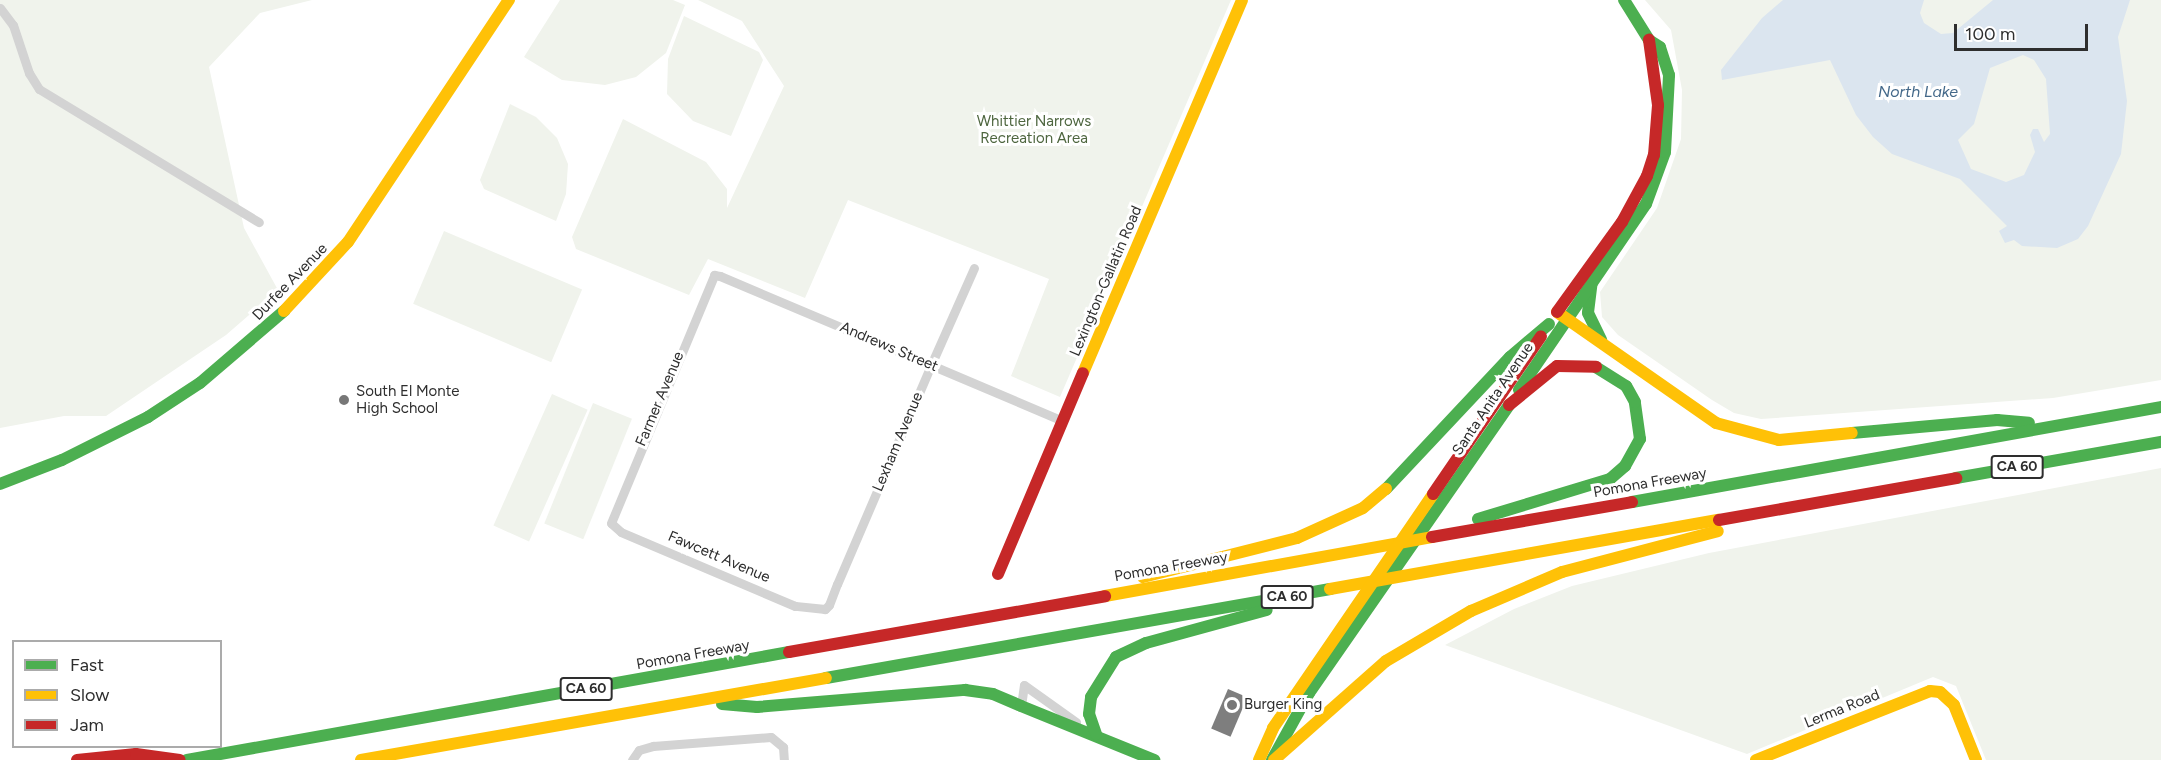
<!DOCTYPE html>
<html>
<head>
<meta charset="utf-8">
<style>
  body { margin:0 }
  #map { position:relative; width:2161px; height:760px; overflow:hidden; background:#fff; font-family:Figtree,sans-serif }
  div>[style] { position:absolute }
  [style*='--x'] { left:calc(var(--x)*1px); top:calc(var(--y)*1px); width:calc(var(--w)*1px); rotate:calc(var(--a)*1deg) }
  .green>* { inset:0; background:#f0f3ec; transform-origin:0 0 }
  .water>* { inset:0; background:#dbe5ef }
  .building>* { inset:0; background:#7e7e7e; transform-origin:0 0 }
  .street>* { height:9px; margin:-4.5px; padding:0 4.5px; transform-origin:4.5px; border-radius:4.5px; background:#d3d3d3 }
  .fast>* { height:12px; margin:-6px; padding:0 6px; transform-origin:6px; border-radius:6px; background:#4caf50 }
  .slow>* { height:12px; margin:-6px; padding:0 6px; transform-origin:6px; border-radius:6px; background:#ffc107 }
  .jam>* { height:12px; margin:-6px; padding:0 6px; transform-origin:6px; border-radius:6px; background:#c62828 }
  .dots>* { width:16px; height:16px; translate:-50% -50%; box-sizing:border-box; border:3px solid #fff; border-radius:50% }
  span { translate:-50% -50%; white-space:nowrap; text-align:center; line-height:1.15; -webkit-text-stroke:6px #fff; paint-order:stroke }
  .shield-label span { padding:2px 4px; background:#fff; border:2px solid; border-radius:4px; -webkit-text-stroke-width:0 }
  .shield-label { font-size:14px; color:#2e2e2e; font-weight:700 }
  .park-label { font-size:15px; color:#4e663f }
  .street-label { font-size:15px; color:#2e2e2e }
  .poi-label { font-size:15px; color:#2e2e2e }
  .left { translate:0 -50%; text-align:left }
  .water-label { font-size:16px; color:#436889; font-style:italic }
  .legend { position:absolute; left:12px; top:640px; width:210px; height:108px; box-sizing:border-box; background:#fff; border:2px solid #ababab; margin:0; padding:8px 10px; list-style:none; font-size:18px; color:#2e2e2e }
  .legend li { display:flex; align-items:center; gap:12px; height:30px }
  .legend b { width:30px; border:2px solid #ababab }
  .scale { position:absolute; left:1954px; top:24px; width:134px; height:27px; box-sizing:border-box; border:3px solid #2e2e2e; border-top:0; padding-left:8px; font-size:18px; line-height:21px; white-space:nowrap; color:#2e2e2e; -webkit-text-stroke:4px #fff; paint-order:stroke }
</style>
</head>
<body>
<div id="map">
  <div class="green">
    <div style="clip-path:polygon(0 0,312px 0,260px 13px,209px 67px,244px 228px,278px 290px,226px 335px,106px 416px,64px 416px,0 428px)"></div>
    <div style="clip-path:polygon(560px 0,673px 0,685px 5px,666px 53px,636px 77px,605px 85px,562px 80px,524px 57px)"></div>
    <div style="clip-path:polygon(698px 0,1231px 0,1060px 397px,1011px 376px,1049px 279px,848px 200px,805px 298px,708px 259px,689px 295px,576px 249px,572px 237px,623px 119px,706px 162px,727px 189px,727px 208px,784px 86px,742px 21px)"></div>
    <div style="clip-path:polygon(1645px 0,2161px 0,2161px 380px,2053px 398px,1761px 419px,1734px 413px,1712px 400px,1618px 335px,1602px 317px,1600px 292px,1657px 208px,1681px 139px,1682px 90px,1671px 30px)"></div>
    <div style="clip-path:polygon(684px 16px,759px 52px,763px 60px,731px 136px,693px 121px,667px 94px,668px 59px)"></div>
    <div style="clip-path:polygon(510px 104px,536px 117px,557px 138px,568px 164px,566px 194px,556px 221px,484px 189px,480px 180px)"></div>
    <div style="left:444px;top:231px;width:150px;height:79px;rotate:23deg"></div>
    <div style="left:552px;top:394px;width:39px;height:144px;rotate:24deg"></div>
    <div style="left:593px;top:403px;width:42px;height:130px;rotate:22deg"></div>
    <div style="clip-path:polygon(2161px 468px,2161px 760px,1986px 760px,1956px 686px,1933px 677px,1747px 754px,1445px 645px,1514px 609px,1572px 586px,1709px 553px)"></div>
  </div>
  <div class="water">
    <div style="clip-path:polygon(evenodd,1783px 0,1924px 0,1920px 13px,1924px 23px,1941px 34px,1953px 33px,1993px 0,2130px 0,2118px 37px,2127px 101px,2121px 154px,2088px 226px,2078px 239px,2057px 248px,2022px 246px,2014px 240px,2005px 243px,1999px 231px,2007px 226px,1960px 179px,1892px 154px,1873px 137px,1856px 115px,1830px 60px,1722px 80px,1721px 70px,1762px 18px,1783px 0,2023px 55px,2034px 60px,2046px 79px,2050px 134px,2044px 142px,2038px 129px,2033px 129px,2030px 135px,2035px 152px,2024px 175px,2006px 182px,1971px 169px,1958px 140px,1974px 124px,1990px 68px,2023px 55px)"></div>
  </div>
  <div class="building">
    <div style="left:1228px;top:689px;width:21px;height:43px;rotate:23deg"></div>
  </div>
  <div class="street">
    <div style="--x:0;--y:8;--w:21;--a:53"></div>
    <div style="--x:13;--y:25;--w:51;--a:71.6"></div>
    <div style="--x:29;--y:73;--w:19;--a:58"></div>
    <div style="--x:39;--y:89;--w:257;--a:31.2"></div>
    <div style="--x:974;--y:268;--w:106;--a:113.9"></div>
    <div style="--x:931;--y:365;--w:238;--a:113.2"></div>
    <div style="--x:837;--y:584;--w:22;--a:111"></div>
    <div style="--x:829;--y:605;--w:6;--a:135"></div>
    <div style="--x:825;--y:609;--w:30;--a:-174"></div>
    <div style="--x:795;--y:606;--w:189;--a:-157"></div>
    <div style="--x:621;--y:532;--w:13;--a:-138"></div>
    <div style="--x:611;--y:523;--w:269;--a:-67.4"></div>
    <div style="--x:714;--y:275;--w:6;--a:9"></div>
    <div style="--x:720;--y:276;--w:229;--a:22.9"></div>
    <div style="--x:931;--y:365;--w:143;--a:23"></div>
    <div style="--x:1021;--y:706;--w:21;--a:-82"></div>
    <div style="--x:1024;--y:685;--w:64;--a:35.4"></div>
    <div style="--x:632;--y:760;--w:12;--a:-55"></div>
    <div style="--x:639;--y:750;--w:15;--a:-16"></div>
    <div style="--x:653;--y:746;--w:118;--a:-4.4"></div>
    <div style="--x:771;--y:737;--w:16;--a:40"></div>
    <div style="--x:783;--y:747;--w:13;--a:86"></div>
  </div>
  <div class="fast">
    <div style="--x:1592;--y:280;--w:33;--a:97"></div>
    <div style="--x:1588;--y:313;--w:30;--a:64"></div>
    <div style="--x:1519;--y:390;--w:225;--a:-55.7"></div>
    <div style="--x:1646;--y:204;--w:55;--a:-69.9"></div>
    <div style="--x:1665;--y:152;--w:77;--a:-87"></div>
    <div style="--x:1669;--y:75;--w:29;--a:-108"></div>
    <div style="--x:1660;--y:47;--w:13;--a:-148"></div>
    <div style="--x:1649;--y:40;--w:47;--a:-122"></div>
    <div style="--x:1852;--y:433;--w:146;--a:-5.1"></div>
    <div style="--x:1997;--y:420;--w:32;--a:5"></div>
    <div style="--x:1956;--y:478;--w:208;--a:-10"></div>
    <div style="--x:0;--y:484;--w:66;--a:-21.2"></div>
    <div style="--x:62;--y:460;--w:96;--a:-26.6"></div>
    <div style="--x:148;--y:417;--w:62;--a:-33.2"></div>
    <div style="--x:200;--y:383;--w:111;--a:-40.6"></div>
    <div style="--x:1386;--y:489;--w:181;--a:-46.8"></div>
    <div style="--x:1510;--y:357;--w:51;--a:-40.2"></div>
    <div style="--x:1632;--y:502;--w:537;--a:-10.18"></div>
    <div style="--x:1478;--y:519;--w:138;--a:-16.9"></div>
    <div style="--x:1610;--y:479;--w:20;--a:-41"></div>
    <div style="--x:1625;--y:466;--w:31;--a:-61"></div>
    <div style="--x:1640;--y:439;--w:37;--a:-98"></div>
    <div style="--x:1635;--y:402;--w:18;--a:-119"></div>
    <div style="--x:1626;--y:386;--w:36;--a:-148"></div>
    <div style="--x:826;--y:678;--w:512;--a:-10.01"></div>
    <div style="--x:722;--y:704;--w:35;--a:5"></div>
    <div style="--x:757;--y:707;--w:209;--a:-4.7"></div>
    <div style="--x:965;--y:690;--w:28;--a:8"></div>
    <div style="--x:993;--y:694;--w:30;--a:23"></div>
    <div style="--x:1021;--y:706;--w:144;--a:22.1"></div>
    <div style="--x:1096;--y:734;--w:21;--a:-109"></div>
    <div style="--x:1089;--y:714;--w:17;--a:-83"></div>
    <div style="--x:1091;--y:697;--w:47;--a:-58"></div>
    <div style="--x:1116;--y:657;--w:33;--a:-25"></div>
    <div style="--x:1146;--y:643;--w:125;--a:-15.3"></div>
    <div style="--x:187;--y:760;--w:612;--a:-10.17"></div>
    <div style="--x:1272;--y:760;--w:77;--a:-61.1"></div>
    <div style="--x:1309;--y:693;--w:351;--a:-55.2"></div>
  </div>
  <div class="slow">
    <div style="--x:284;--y:311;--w:94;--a:-47.2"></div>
    <div style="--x:348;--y:242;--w:291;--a:-56.4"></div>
    <div style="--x:1557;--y:312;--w:194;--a:34.9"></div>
    <div style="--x:1716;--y:423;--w:65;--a:15.1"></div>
    <div style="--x:1779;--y:440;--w:73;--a:-5.5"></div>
    <div style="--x:1083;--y:373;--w:405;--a:-66.9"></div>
    <div style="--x:1143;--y:577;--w:159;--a:-14.2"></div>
    <div style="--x:1297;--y:538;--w:72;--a:-24.4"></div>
    <div style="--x:1363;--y:508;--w:30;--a:-40"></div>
    <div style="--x:1330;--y:589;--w:395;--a:-10.1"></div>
    <div style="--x:1105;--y:596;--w:332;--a:-10.2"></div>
    <div style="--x:361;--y:760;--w:472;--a:-10"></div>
    <div style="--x:1259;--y:760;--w:35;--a:-66"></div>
    <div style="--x:1273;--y:728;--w:283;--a:-55.6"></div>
    <div style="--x:1274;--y:760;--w:149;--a:-41.5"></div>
    <div style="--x:1386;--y:661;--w:99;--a:-30.5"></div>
    <div style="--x:1471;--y:611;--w:99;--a:-23.2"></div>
    <div style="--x:1562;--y:572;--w:161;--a:-14.7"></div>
    <div style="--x:1756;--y:760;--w:187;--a:-21.6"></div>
    <div style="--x:1930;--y:691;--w:10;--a:6"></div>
    <div style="--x:1940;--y:692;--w:19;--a:43"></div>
    <div style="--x:1954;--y:705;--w:59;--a:68.2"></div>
  </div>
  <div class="jam">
    <div style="--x:1557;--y:312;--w:111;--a:-54.2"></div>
    <div style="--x:1622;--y:222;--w:52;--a:-61.5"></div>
    <div style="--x:1647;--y:176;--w:22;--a:-72"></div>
    <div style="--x:1654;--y:155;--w:50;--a:-85.4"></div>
    <div style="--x:1658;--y:105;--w:66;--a:-97.9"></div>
    <div style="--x:1509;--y:405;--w:62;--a:-39.1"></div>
    <div style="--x:1557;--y:366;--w:39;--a:1"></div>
    <div style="--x:1433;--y:494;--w:191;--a:-55.6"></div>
    <div style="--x:1719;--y:520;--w:241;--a:-10"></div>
    <div style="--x:1432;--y:537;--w:203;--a:-9.9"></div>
    <div style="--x:998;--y:574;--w:218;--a:-67.1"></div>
    <div style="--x:789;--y:652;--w:321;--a:-10"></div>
    <div style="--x:77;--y:760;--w:59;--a:-5.8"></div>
    <div style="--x:136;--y:754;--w:44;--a:7.8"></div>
  </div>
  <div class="dots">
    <div style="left:344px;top:400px;background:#777"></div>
    <div style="left:1232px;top:705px;background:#777"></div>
  </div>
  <div class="shield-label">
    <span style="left:2017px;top:467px">CA 60</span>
    <span style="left:1287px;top:597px">CA 60</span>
    <span style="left:586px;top:689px">CA 60</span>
  </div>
  <div class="park-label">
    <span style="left:1034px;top:130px">Whittier Narrows<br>Recreation Area</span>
  </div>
  <div class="street-label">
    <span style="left:1106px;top:281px;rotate:-67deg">Lexington-Gallatin Road</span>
    <span style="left:290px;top:282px;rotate:-46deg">Durfee Avenue</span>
    <span style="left:889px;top:347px;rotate:23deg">Andrews Street</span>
    <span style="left:660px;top:399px;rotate:-67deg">Farmer Avenue</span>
    <span style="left:1493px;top:399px;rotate:-56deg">Santa Anita Avenue</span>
    <span style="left:898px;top:442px;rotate:-67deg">Lexham Avenue</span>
    <span style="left:1650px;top:483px;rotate:-10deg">Pomona Freeway</span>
    <span style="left:719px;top:557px;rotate:23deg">Fawcett Avenue</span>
    <span style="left:1171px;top:567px;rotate:-10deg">Pomona Freeway</span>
    <span style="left:693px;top:655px;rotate:-10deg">Pomona Freeway</span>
    <span style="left:1842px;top:709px;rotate:-22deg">Lerma Road</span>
  </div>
  <div class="poi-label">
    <span class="left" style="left:356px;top:400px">South El Monte<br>High School</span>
    <span class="left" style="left:1244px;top:705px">Burger King</span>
  </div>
  <div class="water-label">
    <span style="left:1918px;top:92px">North Lake</span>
  </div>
  <ul class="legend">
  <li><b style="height:8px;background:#4caf50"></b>Fast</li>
  <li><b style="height:8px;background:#ffc107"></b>Slow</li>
  <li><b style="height:8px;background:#c62828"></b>Jam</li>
  </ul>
  <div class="scale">100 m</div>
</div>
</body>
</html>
